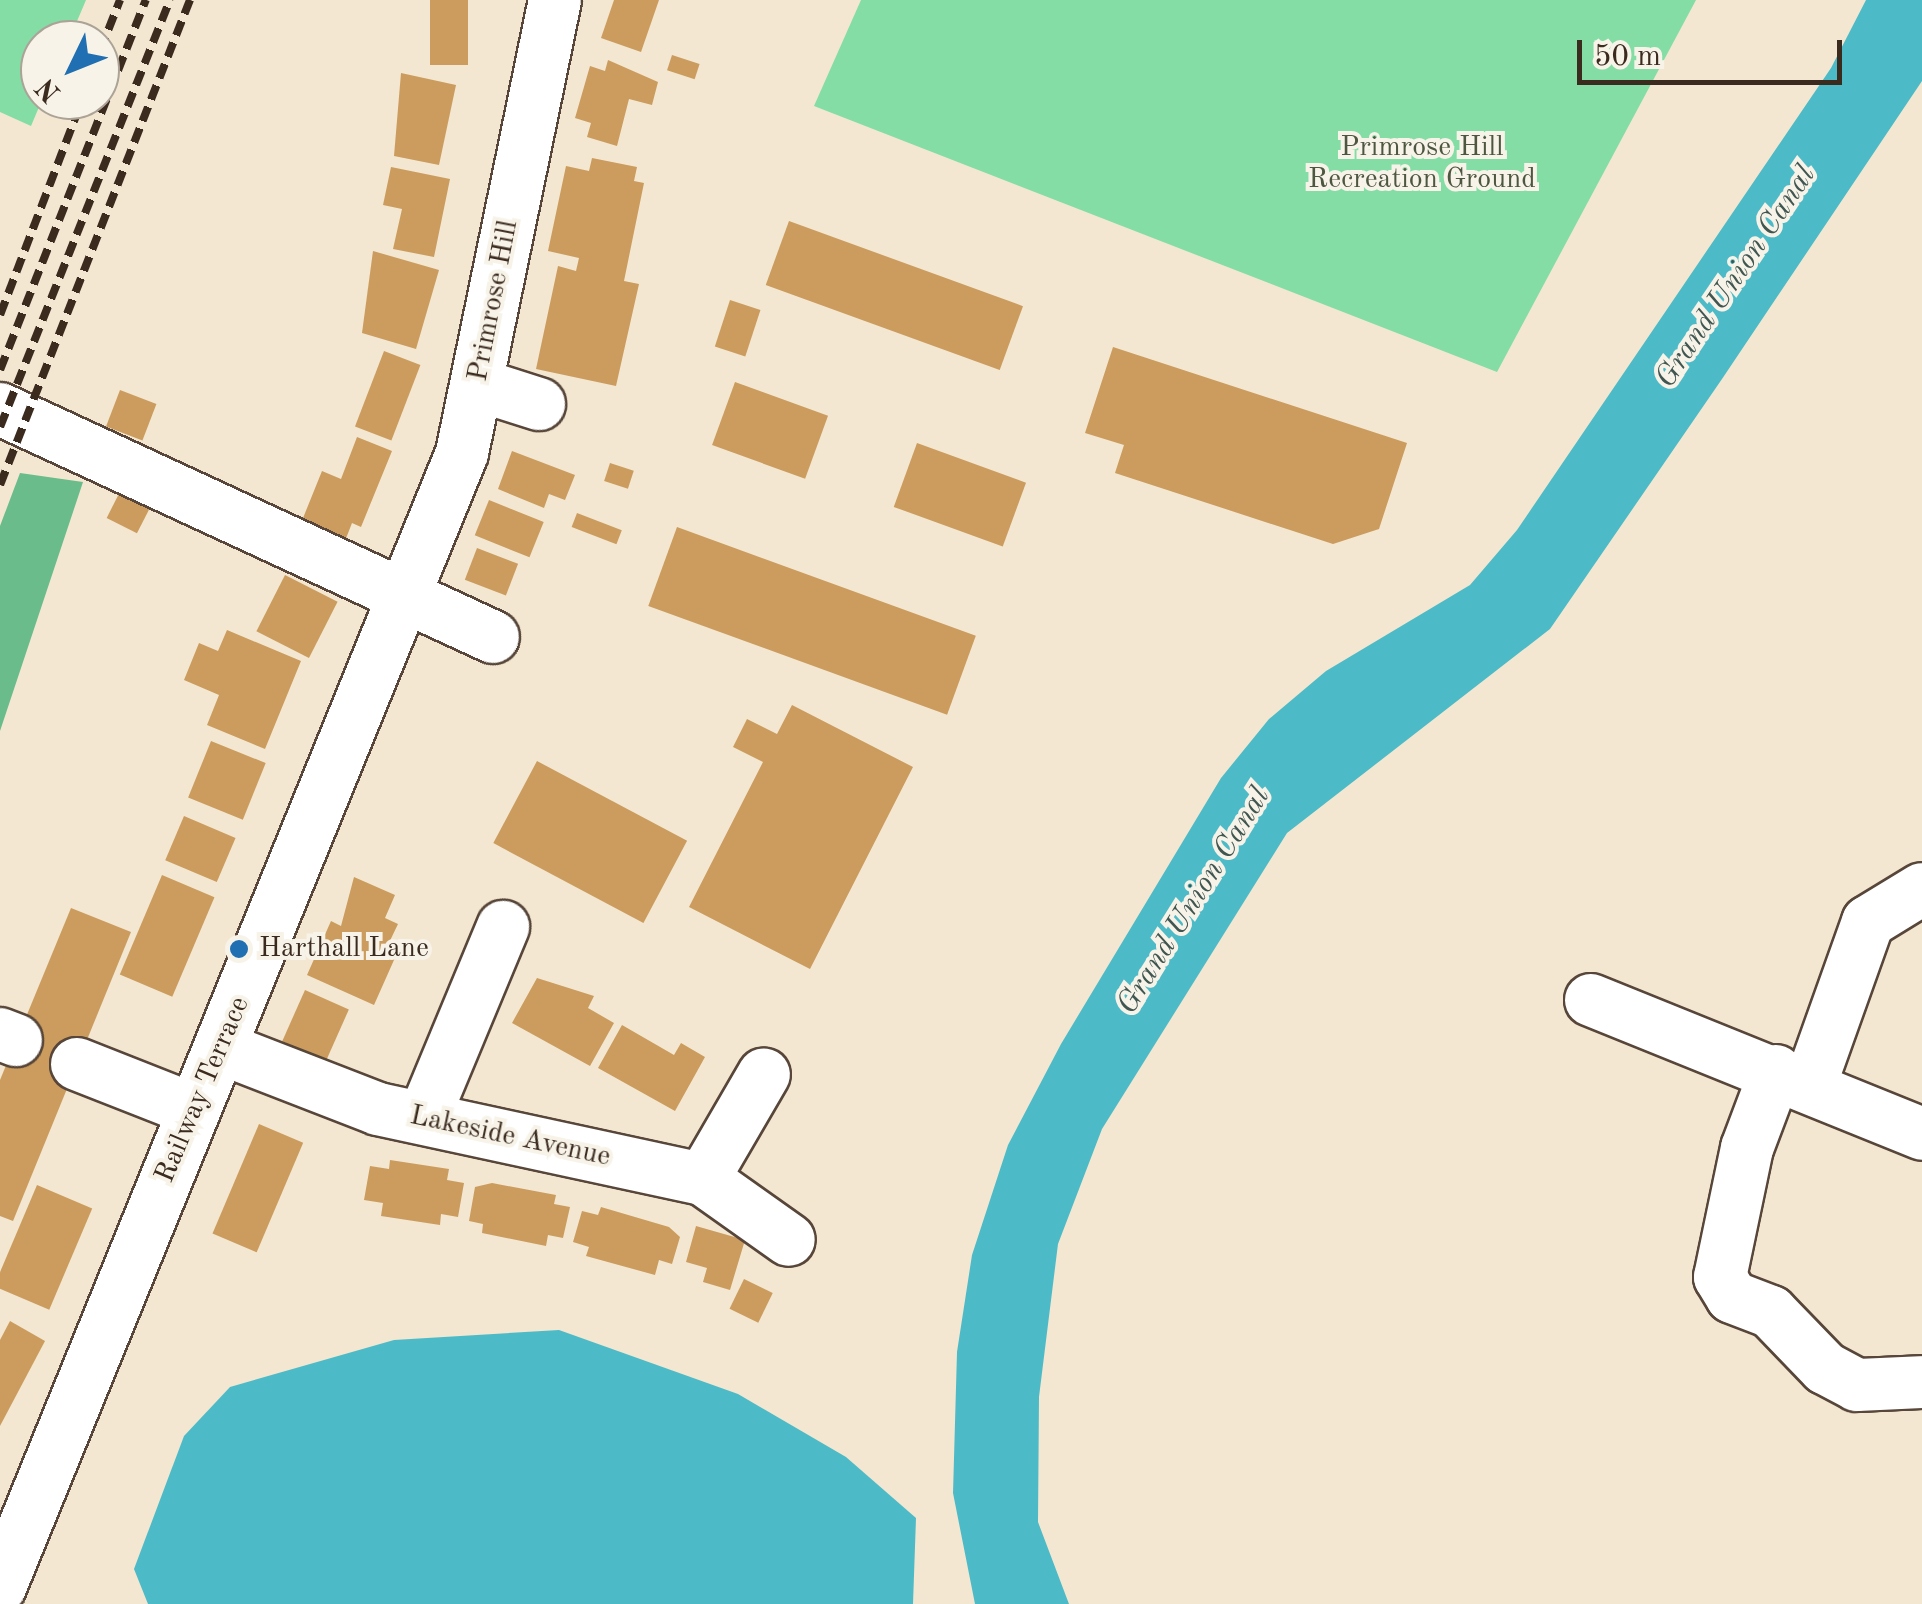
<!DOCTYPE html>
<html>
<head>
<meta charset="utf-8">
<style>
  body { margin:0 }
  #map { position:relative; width:1922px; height:1604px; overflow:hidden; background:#f3e7d1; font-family:"Old Standard TT",serif }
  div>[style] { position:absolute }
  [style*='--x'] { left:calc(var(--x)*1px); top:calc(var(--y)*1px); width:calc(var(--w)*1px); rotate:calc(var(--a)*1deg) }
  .green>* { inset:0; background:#83dda4 }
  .forest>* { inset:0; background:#6abc8a }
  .water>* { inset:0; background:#4dbbc7 }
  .building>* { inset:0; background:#cb9c5d; transform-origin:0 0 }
  .roads { filter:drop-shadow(2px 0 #574639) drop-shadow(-2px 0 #574639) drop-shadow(0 2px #574639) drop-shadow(0 -2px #574639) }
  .minor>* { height:52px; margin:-26px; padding:0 26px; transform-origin:26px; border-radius:26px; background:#fff }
  .rail>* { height:8px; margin-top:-4px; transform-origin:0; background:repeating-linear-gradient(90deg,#3b2a1e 0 15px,transparent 0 23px) }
  .dots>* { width:28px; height:28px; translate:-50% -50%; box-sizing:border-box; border:5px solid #f7f3e8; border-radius:50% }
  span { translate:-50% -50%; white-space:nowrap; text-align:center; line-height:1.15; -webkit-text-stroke:8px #f7f3e8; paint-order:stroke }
  .park-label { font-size:28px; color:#4d5740 }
  .street-label { font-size:28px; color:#3b2a1e }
  .poi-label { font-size:28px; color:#3b2a1e }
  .left { translate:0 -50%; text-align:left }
  .water-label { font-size:30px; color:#405651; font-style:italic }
  .north { position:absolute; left:20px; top:20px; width:100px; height:100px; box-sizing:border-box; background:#f7f3e8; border:2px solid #aca397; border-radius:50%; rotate:227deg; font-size:28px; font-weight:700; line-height:40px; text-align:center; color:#3b2a1e }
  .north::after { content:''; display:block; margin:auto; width:35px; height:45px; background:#1f6fb2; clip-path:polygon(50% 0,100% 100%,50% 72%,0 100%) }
  .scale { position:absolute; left:1577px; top:40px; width:265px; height:45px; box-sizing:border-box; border:5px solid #3b2a1e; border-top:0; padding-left:12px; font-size:30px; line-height:35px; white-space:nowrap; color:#3b2a1e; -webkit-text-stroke:8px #f7f3e8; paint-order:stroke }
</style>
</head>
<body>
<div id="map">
  <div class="green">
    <div style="clip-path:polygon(0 0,86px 0,69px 40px,40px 40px,42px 100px,31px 126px,0 112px)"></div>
    <div style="clip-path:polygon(861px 0,1696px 0,1497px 372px,814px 106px)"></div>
  </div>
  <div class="forest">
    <div style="clip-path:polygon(20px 473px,83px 482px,0 731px,0 526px)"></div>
  </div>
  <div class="water">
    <div style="clip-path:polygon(1866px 0,1922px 0,1922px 81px,1722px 379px,1550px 629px,1287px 833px,1102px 1129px,1058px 1244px,1039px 1397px,1038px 1522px,1069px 1604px,975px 1604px,953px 1493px,957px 1352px,972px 1255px,1008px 1145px,1061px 1044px,1221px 778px,1269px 719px,1326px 671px,1470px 585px,1517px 530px,1831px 68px)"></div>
    <div style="clip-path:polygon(559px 1330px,738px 1394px,846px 1457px,916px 1518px,913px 1604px,148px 1604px,134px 1569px,184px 1436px,230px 1387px,394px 1340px)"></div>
  </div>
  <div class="building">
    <div style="left:430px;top:0;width:38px;height:65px"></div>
    <div style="clip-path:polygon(614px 0,659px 0,641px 52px,601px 38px)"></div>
    <div style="left:672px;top:55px;width:29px;height:16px;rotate:18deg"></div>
    <div style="clip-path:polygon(608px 60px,658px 82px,652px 105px,629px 99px,617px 146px,587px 137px,591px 123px,575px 118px,590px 66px,605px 71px)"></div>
    <div style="clip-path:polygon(401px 73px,456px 85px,439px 165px,394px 156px)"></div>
    <div style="clip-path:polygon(592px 158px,637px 167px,634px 181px,644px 183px,624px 281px,639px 284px,616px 386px,536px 369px,558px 266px,576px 271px,579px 258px,548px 251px,566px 166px,589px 171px)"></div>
    <div style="clip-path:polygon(391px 167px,450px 179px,434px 257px,393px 249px,402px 209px,383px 205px)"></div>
    <div style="left:789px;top:221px;width:249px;height:68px;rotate:20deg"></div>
    <div style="clip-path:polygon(373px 251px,439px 270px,416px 349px,362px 333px)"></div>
    <div style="left:730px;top:300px;width:32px;height:49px;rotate:18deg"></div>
    <div style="clip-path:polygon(1113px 347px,1407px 443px,1379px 529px,1333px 544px,1115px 473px,1124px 445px,1085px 433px)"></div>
    <div style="left:384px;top:351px;width:39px;height:81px;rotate:21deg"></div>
    <div style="left:735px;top:382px;width:99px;height:67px;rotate:20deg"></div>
    <div style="left:120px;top:390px;width:39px;height:39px;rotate:21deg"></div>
    <div style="clip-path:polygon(357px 437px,392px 451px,361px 527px,352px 523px,345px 541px,301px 523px,322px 471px,341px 479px)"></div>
    <div style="left:917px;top:443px;width:116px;height:68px;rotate:20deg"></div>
    <div style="clip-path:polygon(512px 451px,575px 475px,565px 500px,549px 494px,544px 508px,498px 489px)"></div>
    <div style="left:610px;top:463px;width:25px;height:19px;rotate:18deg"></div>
    <div style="left:128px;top:476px;width:34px;height:47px;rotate:27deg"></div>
    <div style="left:489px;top:500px;width:59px;height:38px;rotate:22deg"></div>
    <div style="left:577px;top:513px;width:48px;height:15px;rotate:21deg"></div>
    <div style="left:677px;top:527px;width:318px;height:84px;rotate:20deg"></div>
    <div style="left:477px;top:548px;width:44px;height:34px;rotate:21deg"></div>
    <div style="left:285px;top:575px;width:59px;height:63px;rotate:27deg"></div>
    <div style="clip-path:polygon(227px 630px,301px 661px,265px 749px,207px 725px,219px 695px,184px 680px,199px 643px,218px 651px)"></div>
    <div style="clip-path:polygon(792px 705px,913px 767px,810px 969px,689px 907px,763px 762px,733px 747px,747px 719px,777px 734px)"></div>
    <div style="left:211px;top:741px;width:59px;height:61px;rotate:22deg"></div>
    <div style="left:537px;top:761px;width:170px;height:93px;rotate:28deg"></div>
    <div style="left:184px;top:816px;width:56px;height:48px;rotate:23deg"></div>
    <div style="left:162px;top:875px;width:57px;height:108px;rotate:23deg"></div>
    <div style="clip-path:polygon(354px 877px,395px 895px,385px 918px,398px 924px,387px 947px,398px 951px,374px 1005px,307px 975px,331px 921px,341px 926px)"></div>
    <div style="clip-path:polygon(71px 908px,131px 932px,13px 1221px,0 1216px,0 1080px)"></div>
    <div style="clip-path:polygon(537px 978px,594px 996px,588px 1008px,614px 1023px,590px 1066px,512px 1023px)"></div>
    <div style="left:305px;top:990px;width:48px;height:56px;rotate:24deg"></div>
    <div style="clip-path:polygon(622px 1025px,674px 1055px,681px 1043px,705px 1057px,675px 1111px,598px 1068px)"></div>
    <div style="left:259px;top:1124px;width:48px;height:119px;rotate:23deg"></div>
    <div style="clip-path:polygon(390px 1160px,449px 1169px,447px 1180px,464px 1183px,458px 1217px,441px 1214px,440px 1225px,381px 1216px,383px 1203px,364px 1200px,370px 1166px,389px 1169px)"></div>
    <div style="clip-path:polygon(492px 1183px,556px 1195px,554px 1204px,570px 1207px,563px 1238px,548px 1235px,546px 1246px,482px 1233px,483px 1224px,469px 1221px,475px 1187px)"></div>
    <div style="left:37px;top:1185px;width:60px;height:110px;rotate:23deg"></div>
    <div style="clip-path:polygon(601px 1207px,669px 1227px,680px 1237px,672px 1264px,659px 1260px,655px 1275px,586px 1256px,589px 1247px,573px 1242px,582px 1211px,598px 1215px)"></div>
    <div style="clip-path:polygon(696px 1226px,745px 1240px,730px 1290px,703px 1282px,707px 1268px,686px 1262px)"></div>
    <div style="left:744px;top:1279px;width:32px;height:33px;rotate:26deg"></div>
    <div style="clip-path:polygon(10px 1321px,45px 1341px,0 1426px,0 1340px)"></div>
  </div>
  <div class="roads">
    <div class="minor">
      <div style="--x:479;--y:385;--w:63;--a:17.6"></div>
      <div style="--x:0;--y:409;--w:543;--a:24.82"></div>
      <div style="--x:1591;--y:1000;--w:357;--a:22"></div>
      <div style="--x:0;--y:1034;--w:17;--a:21"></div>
      <div style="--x:221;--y:1048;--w:168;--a:21.2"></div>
      <div style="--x:378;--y:1109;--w:332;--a:12.2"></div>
      <div style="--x:703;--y:1179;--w:105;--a:35.3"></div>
      <div style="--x:77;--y:1064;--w:126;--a:21.5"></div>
      <div style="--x:1776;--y:1071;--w:82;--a:110.6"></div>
      <div style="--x:1747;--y:1148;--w:132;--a:101.8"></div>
      <div style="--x:1720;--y:1277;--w:23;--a:59"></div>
      <div style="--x:1732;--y:1297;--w:42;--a:21"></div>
      <div style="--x:1771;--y:1312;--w:78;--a:46"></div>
      <div style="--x:1825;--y:1368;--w:36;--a:28"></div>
      <div style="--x:1857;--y:1385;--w:65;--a:-2.6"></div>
      <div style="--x:1810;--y:1085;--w:173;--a:-70.4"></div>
      <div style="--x:1868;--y:922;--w:63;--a:-31.4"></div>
      <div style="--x:424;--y:1117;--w:206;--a:-67.4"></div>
      <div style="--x:703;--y:1179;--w:121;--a:-59.8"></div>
      <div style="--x:0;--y:1587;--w:1224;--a:-67.83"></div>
      <div style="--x:462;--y:453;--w:462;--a:-78.4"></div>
    </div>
  </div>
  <div class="rail">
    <div style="--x:100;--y:51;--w:55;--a:-68.6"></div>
    <div style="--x:0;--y:315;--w:230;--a:-69.1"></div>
    <div style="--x:0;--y:370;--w:398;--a:-68.5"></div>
    <div style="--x:0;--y:427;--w:460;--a:-68.3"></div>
    <div style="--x:0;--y:485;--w:521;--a:-68.61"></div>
  </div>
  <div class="dots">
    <div style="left:239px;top:949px;background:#1f6fb2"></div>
  </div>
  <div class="park-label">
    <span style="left:1422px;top:164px">Primrose Hill<br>Recreation Ground</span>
  </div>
  <div class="street-label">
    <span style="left:494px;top:301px;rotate:-79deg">Primrose Hill</span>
    <span style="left:203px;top:1090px;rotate:-67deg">Railway Terrace</span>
    <span style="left:510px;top:1137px;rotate:12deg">Lakeside Avenue</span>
  </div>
  <div class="poi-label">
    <span class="left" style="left:259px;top:949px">Harthall Lane</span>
  </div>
  <div class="water-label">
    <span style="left:1736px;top:277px;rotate:-56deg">Grand Union Canal</span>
    <span style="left:1194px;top:901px;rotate:-58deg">Grand Union Canal</span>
  </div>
  <div class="north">N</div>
  <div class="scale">50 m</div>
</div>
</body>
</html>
